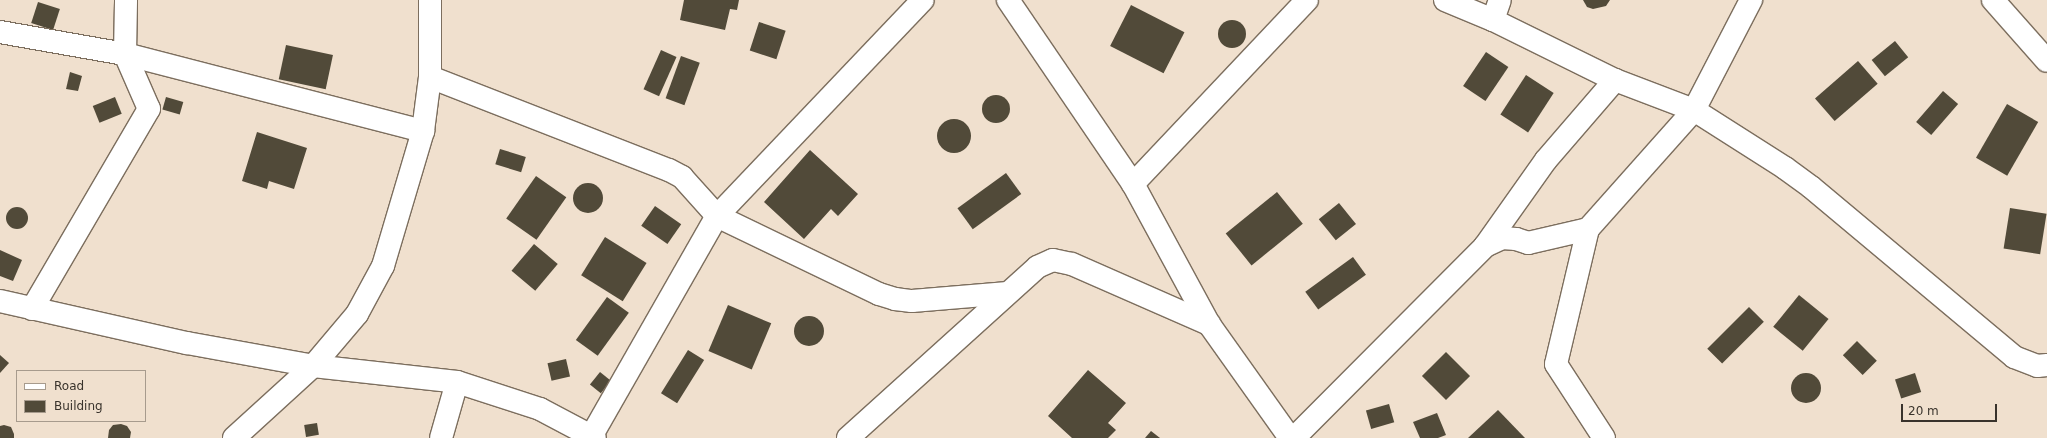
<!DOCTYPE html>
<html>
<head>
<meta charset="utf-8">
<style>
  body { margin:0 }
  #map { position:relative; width:2047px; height:438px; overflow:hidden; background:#f0e0ce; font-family:"DejaVu Sans",sans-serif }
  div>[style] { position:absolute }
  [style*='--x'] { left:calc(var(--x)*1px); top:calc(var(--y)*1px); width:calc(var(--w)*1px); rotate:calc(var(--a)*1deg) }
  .building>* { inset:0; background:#514a39; transform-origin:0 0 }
  .round { border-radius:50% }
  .roads { filter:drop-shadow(1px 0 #7c6e5e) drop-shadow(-1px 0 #7c6e5e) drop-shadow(0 1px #7c6e5e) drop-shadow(0 -1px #7c6e5e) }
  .minor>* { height:22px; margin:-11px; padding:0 11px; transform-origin:11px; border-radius:11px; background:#fff }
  span { translate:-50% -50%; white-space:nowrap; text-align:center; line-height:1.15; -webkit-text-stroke:4px #f0e0ce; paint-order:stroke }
  .legend { position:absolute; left:16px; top:370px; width:130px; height:52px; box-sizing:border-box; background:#f0e0ce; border:1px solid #a79b8d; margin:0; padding:5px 7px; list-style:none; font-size:12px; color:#39332c }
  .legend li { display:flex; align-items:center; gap:8px; height:20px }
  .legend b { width:20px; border:1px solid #a79b8d }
  .scale { position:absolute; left:1901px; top:404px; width:96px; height:18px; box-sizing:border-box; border:2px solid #39332c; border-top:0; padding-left:5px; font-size:12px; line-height:14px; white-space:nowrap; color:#39332c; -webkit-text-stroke:3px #f0e0ce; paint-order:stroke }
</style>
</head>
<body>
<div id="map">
  <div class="building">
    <div style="clip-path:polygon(684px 0,739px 0,737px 10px,730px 9px,725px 30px,680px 20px)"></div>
    <div style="clip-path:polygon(1583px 0,1610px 0,1606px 6px,1593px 9px,1587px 7px)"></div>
    <div style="left:38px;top:2px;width:23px;height:22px;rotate:18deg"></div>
    <div style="left:1131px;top:5px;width:60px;height:46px;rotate:27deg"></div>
    <div class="round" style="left:1218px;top:20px;width:28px;height:28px"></div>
    <div style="left:759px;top:22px;width:28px;height:30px;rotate:18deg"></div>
    <div style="left:1895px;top:41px;width:21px;height:30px;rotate:51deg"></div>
    <div style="left:286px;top:45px;width:48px;height:35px;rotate:12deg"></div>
    <div style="left:661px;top:50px;width:17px;height:43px;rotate:24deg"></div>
    <div style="left:1486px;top:52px;width:27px;height:41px;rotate:34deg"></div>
    <div style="left:681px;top:56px;width:20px;height:45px;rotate:20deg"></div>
    <div style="left:1858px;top:61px;width:30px;height:57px;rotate:49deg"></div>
    <div style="clip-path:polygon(70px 72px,82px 76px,78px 91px,66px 89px)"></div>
    <div style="left:1526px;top:75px;width:33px;height:47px;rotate:33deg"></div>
    <div style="left:1943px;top:91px;width:20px;height:41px;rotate:41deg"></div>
    <div class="round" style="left:982px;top:95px;width:28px;height:28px"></div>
    <div style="left:115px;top:97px;width:18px;height:24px;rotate:68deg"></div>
    <div style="left:166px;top:97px;width:18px;height:13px;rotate:16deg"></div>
    <div style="left:2007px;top:104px;width:36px;height:62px;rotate:30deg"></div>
    <div class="round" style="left:937px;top:119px;width:34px;height:34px"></div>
    <div style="clip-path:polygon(257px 132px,307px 148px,294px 189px,269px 181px,267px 189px,242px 181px)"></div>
    <div style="left:500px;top:149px;width:27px;height:16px;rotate:17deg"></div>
    <div style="clip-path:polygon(810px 150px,858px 194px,838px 216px,831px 209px,804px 239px,764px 202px)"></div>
    <div style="left:1006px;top:173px;width:26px;height:60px;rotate:54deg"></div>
    <div style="left:536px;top:176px;width:37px;height:52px;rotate:35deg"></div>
    <div class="round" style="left:573px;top:183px;width:30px;height:30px"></div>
    <div style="left:1277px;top:192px;width:41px;height:66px;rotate:51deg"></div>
    <div style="left:1339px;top:203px;width:27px;height:26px;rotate:51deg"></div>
    <div style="left:655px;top:206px;width:32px;height:24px;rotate:35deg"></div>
    <div class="round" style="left:6px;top:207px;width:22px;height:22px"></div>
    <div style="left:2010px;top:208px;width:37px;height:41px;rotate:9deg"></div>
    <div style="left:605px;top:237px;width:49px;height:45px;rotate:32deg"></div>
    <div style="left:534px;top:244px;width:31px;height:35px;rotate:40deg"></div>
    <div style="clip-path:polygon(0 250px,22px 260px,13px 281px,0 276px)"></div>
    <div style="left:1353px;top:257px;width:22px;height:59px;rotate:54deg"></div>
    <div style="left:1799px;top:295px;width:38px;height:41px;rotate:39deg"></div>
    <div style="left:607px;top:297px;width:27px;height:53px;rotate:36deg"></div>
    <div style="left:728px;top:305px;width:47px;height:50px;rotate:23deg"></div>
    <div style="left:1749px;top:307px;width:21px;height:59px;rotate:45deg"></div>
    <div class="round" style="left:794px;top:316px;width:30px;height:30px"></div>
    <div style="left:1857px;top:341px;width:28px;height:20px;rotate:45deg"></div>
    <div style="left:688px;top:350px;width:19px;height:51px;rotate:32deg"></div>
    <div style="left:1446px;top:352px;width:34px;height:34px;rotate:45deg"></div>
    <div style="clip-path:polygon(0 355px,9px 363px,0 373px)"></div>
    <div style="left:566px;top:359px;width:18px;height:19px;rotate:77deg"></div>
    <div style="clip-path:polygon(1088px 370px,1126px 403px,1108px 423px,1116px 430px,1108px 438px,1072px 438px,1048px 416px)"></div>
    <div style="left:600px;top:372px;width:14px;height:16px;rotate:39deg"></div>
    <div style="left:1915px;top:373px;width:20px;height:21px;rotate:72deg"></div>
    <div class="round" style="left:1791px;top:373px;width:30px;height:30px"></div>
    <div style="left:1389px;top:404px;width:19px;height:24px;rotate:74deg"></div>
    <div style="clip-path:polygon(1498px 410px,1525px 438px,1468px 438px)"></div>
    <div style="clip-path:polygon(1437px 413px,1446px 435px,1438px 438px,1420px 438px,1413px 422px)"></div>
    <div style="left:317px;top:423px;width:12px;height:13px;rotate:81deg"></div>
    <div style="clip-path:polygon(121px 424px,127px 426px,131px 432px,130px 438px,108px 438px,109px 430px,113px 425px)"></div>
    <div style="clip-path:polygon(4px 425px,11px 427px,14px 434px,14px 438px,0 438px,0 426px)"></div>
    <div style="clip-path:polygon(1151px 431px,1160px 438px,1145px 438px)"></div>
  </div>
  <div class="roads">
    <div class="minor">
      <div style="--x:1008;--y:0;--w:222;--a:55.8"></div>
      <div style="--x:1133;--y:184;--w:159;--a:61.5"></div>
      <div style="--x:1209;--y:324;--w:140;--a:54.6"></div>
      <div style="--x:1445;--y:0;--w:52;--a:22.6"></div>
      <div style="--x:1493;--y:20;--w:136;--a:26.2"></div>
      <div style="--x:1615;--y:80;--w:85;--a:20.8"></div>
      <div style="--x:1694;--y:110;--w:108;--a:32.5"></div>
      <div style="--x:1785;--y:168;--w:32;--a:36"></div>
      <div style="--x:1811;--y:187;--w:265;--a:39.9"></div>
      <div style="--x:2014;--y:357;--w:25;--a:21"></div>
      <div style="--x:2037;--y:366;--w:10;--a:-6"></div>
      <div style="--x:1993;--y:0;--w:81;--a:48.5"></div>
      <div style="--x:1493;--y:20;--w:21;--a:-71"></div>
      <div style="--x:0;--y:32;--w:127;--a:10"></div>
      <div style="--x:125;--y:54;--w:308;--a:14.5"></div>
      <div style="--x:430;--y:77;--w:256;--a:21.3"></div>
      <div style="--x:669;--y:170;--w:15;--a:28"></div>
      <div style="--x:682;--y:177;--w:52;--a:48.1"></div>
      <div style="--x:717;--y:216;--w:180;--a:25.7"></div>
      <div style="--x:879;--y:294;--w:17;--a:17"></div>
      <div style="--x:895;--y:299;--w:17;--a:7"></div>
      <div style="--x:912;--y:301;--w:96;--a:-4.8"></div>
      <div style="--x:1133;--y:184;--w:253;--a:-46.6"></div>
      <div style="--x:1485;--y:246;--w:105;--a:-54.7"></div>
      <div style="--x:1546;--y:160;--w:106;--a:-49.2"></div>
      <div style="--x:0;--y:301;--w:192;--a:12.7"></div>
      <div style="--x:187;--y:343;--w:128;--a:10.3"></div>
      <div style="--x:313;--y:366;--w:145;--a:6.3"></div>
      <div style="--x:457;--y:382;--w:87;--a:18"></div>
      <div style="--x:540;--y:409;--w:62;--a:27.8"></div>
      <div style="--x:32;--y:309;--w:232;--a:-59.7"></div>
      <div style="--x:149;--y:109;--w:60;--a:-113.6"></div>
      <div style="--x:125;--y:54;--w:54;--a:-88.9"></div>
      <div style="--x:592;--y:435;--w:252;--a:-60.3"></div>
      <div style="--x:717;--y:216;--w:298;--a:-46.4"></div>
      <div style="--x:234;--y:438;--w:107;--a:-42.3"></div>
      <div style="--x:313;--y:366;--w:68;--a:-49.8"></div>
      <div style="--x:357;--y:314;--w:55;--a:-61.6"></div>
      <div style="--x:383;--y:266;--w:141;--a:-73.5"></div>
      <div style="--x:423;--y:131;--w:54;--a:-82.6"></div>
      <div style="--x:430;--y:77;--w:77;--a:-90"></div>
      <div style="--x:441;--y:438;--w:58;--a:-74.1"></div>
      <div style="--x:848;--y:438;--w:255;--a:-42.1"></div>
      <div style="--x:1037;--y:267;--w:17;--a:-24"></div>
      <div style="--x:1053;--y:260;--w:19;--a:12"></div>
      <div style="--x:1072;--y:264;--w:150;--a:23.7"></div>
      <div style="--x:1294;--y:438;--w:271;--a:-45.1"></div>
      <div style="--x:1485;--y:246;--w:19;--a:-25"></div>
      <div style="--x:1502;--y:238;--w:14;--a:4"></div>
      <div style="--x:1516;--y:239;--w:13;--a:18"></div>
      <div style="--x:1528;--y:243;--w:62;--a:-13.1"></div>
      <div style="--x:1604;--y:438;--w:88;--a:-123"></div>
      <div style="--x:1556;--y:364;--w:139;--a:-76.7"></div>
      <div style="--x:1588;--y:229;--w:159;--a:-48.3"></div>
      <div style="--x:1694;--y:110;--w:124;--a:-62.6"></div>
    </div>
  </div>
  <ul class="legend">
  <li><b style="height:5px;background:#fff"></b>Road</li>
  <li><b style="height:11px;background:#514a39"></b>Building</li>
  </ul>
  <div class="scale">20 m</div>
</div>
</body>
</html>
